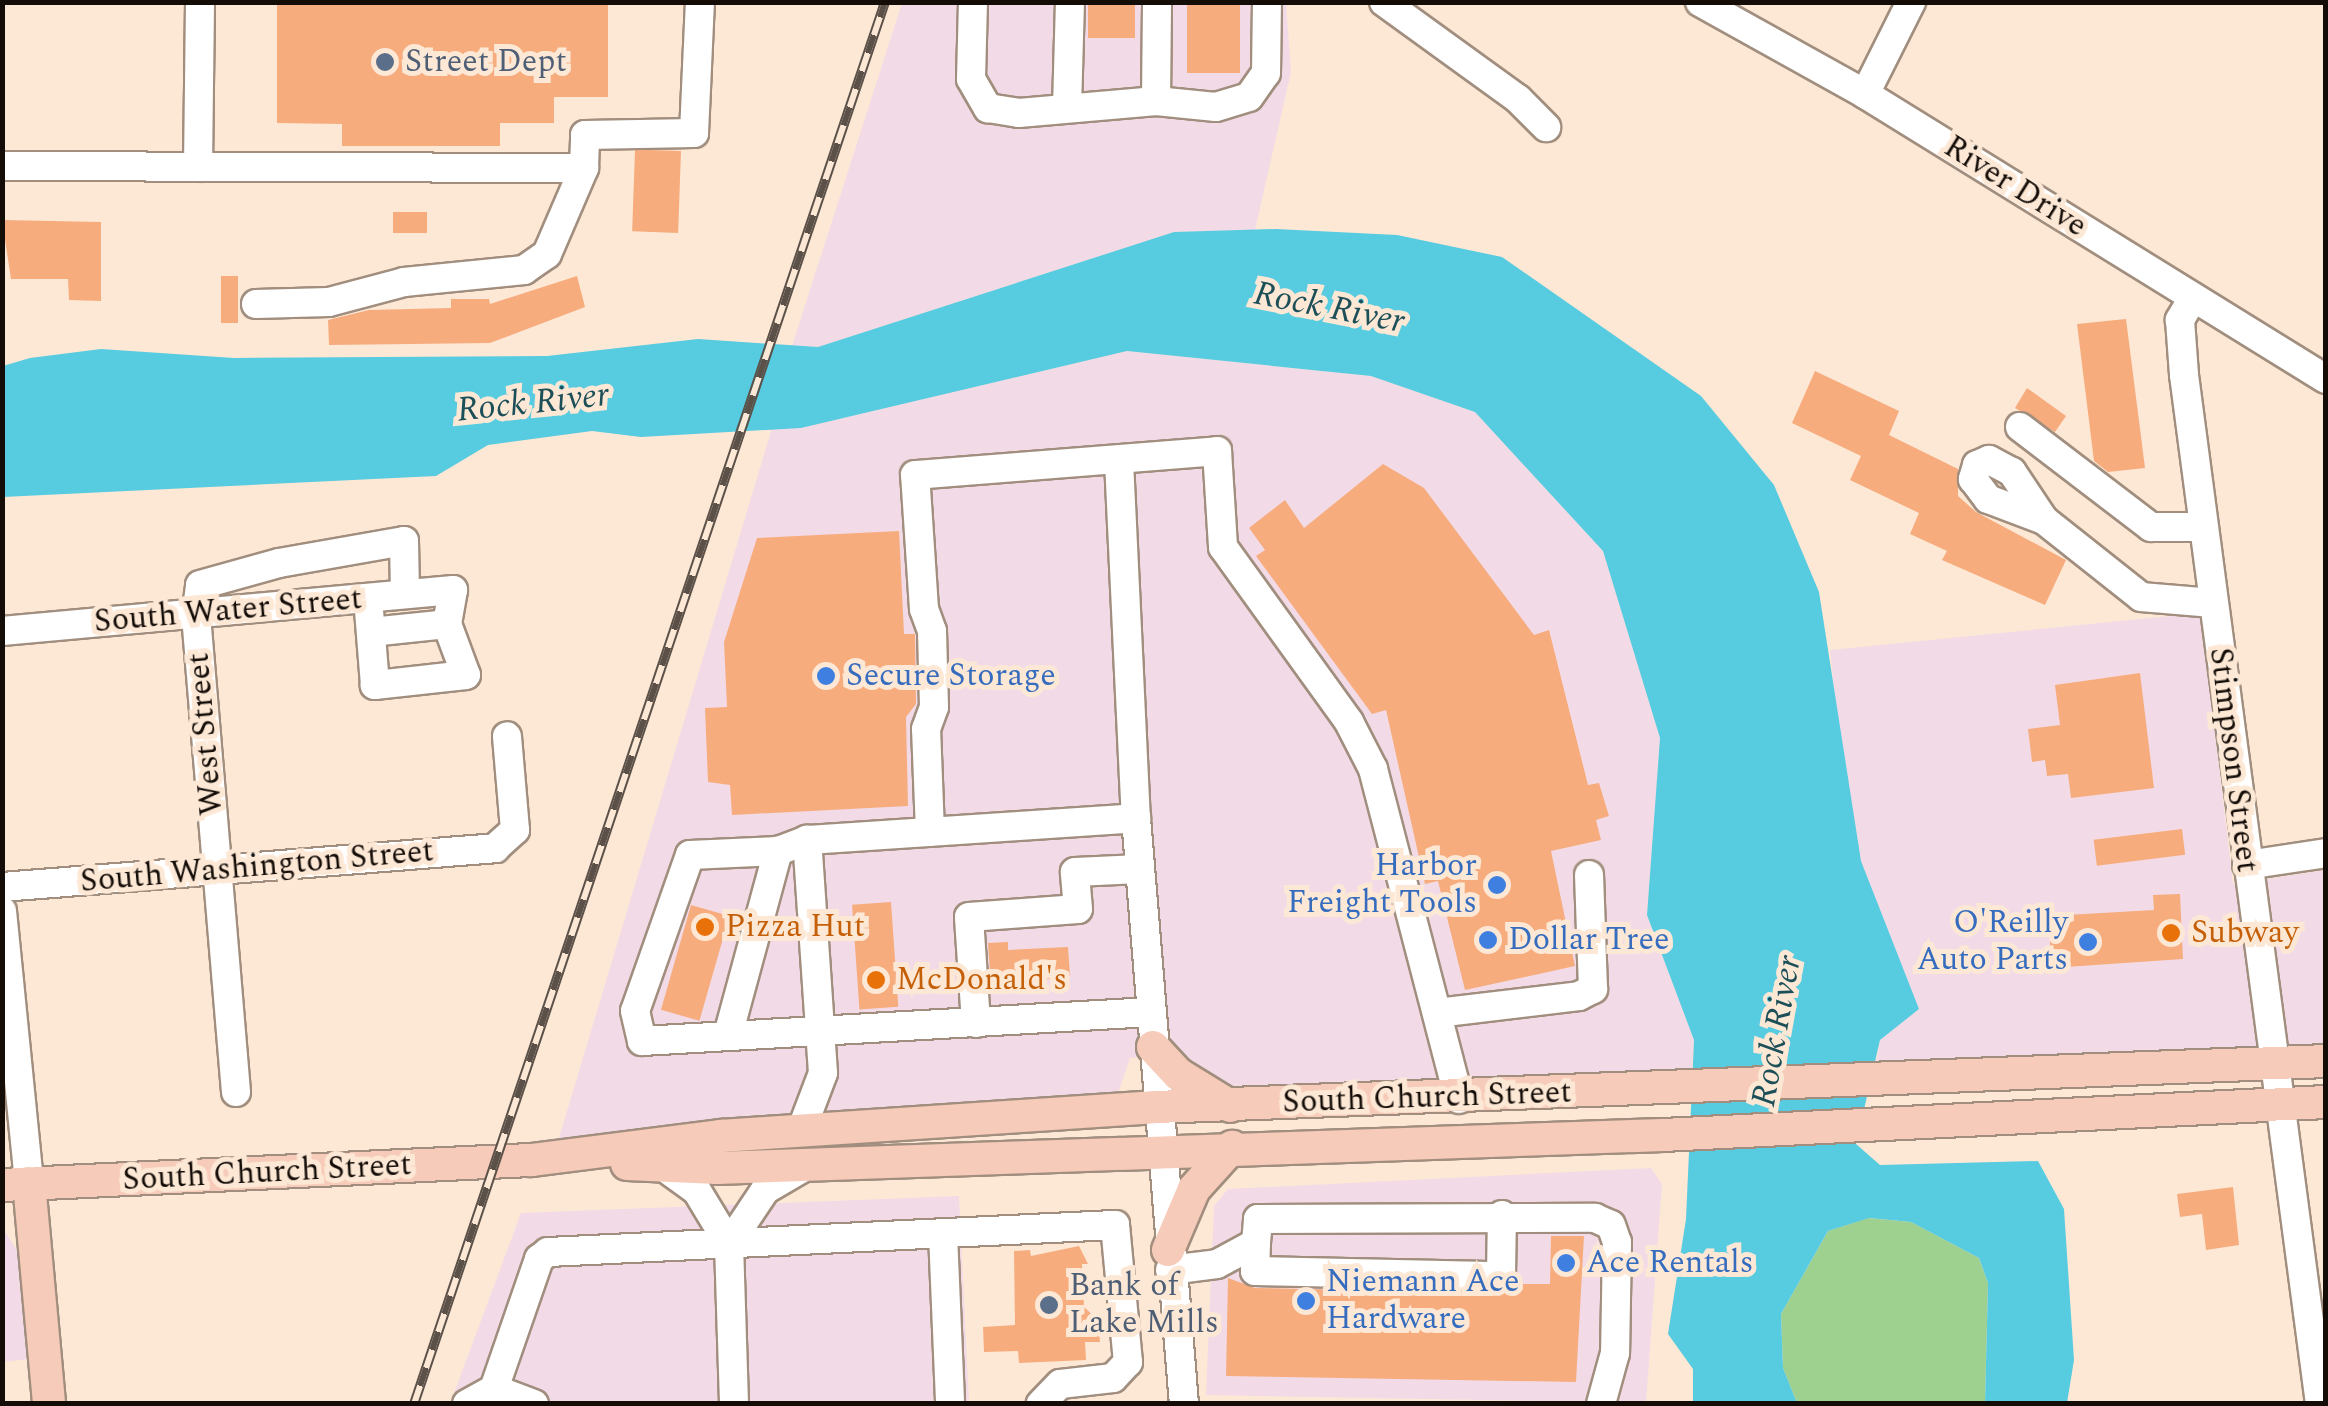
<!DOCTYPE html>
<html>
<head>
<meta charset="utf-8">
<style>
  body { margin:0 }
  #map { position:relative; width:2328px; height:1406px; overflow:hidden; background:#fde8d6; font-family:Spectral,serif }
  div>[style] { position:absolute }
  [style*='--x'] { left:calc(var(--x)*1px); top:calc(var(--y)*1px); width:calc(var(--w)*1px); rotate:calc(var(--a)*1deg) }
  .commercial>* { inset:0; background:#f2dbe6 }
  .green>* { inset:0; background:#9ed190 }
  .water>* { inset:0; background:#57cbe0 }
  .building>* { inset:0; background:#f7ac7e; transform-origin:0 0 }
  .roads { filter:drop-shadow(2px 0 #a18e7e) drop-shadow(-2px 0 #a18e7e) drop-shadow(0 2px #a18e7e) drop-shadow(0 -2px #a18e7e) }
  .minor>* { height:28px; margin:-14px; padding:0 14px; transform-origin:14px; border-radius:14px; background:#fff }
  .major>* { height:32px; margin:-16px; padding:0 16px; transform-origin:16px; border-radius:16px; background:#f7cbb9 }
  .rail>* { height:10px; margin-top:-5px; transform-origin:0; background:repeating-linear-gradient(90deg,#fde8d6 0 19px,#5c5148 0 38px); box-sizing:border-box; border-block:2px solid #5c5148 }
  .dots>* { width:28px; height:28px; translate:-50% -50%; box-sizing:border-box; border:5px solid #fde8d6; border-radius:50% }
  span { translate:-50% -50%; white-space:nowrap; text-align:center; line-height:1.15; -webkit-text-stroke:10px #fde8d6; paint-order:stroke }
  .service-label { font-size:32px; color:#4e5e75 }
  .left { translate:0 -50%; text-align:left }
  .street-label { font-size:32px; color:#130c07 }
  .shop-label { font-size:32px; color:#366cbe }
  .right { translate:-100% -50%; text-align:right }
  .food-label { font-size:32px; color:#c56008 }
  .water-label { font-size:35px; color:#1c4f58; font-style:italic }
  .frame { position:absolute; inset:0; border:5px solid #130c07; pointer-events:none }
</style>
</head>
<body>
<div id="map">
  <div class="commercial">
    <div style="clip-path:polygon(902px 3px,1286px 3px,1291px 72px,1255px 230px,1174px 232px,818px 347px,792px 346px)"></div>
    <div style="clip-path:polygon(1127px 351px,1371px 376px,1475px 412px,1603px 551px,1660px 738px,1647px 915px,1694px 1040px,1692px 1071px,1230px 1086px,1204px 1080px,1179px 1052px,1130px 1058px,1118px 1093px,558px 1141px,772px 428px,801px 428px)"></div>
    <div style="clip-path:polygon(2201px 613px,2233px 884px,2325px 870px,2325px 1045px,1876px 1062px,1880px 1040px,1918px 1009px,1861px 861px,1842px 766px,1830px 650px)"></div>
    <div style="clip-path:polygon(1651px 1168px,1662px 1184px,1646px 1403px,1206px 1395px,1214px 1206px,1228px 1189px)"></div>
    <div style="clip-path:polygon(959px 1196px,969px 1403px,450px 1404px,521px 1213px)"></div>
    <div style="clip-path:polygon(2px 1227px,17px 1251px,28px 1359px,3px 1362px)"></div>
  </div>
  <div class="green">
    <div style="clip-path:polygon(1868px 1218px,1911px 1222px,1979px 1258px,1988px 1283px,1985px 1403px,1797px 1403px,1783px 1368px,1781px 1314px,1828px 1231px)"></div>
  </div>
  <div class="water">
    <div style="clip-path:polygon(1276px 229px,1397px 235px,1502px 257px,1701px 396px,1774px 485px,1819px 592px,1861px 861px,1919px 1009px,1880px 1040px,1856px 1144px,1880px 1165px,2038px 1161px,2064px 1209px,2074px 1360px,2067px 1403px,1985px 1403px,1988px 1283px,1979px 1258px,1911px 1222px,1869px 1218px,1828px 1231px,1781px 1314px,1783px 1368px,1797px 1403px,1693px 1403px,1693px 1369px,1668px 1334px,1686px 1219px,1694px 1040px,1647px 915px,1660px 738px,1603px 551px,1475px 412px,1371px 376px,1127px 351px,801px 428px,641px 437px,592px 431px,488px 445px,436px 476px,3px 497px,3px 366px,30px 358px,101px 349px,234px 358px,547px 356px,698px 339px,818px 347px,1174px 232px)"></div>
  </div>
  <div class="building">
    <div style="clip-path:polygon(277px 2px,608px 2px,608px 97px,554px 97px,554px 123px,500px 123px,500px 146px,342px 146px,342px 124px,277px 123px)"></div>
    <div style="left:1088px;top:2px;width:47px;height:36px"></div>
    <div style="left:1187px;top:2px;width:53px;height:71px"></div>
    <div style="left:681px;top:151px;width:82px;height:46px;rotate:92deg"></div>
    <div style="left:393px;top:212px;width:34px;height:21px"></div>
    <div style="clip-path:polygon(2px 220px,101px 222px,101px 301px,69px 300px,68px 279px,11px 279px)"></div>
    <div style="left:221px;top:276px;width:17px;height:47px"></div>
    <div style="clip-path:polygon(577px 276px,585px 307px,490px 343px,329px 345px,328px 320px,369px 310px,451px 308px,451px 299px,489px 299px,490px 304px)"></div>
    <div style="clip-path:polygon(2126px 319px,2145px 468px,2108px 472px,2094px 461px,2077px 324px)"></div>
    <div style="clip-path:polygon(1815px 371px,1899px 411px,1889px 435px,1958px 469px,1958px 496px,1976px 512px,2066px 560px,2045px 605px,1942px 560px,1947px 551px,1910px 534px,1919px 513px,1850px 480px,1861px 456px,1792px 423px)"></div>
    <div style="clip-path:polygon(2027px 388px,2066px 416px,2055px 432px,2015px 408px)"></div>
    <div style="clip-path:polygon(1383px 464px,1424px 488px,1534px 635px,1549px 630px,1588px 785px,1599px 783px,1609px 816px,1596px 820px,1601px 840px,1551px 851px,1575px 966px,1465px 990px,1438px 881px,1425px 884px,1386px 710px,1372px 714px,1256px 556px,1265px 550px,1249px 528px,1285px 500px,1304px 528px)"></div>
    <div style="clip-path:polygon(899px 531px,904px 634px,915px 634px,916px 704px,906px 717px,908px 806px,732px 815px,730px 785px,708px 782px,705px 708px,727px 707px,724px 642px,757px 538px)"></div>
    <div style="clip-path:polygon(2140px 673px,2154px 788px,2071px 798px,2068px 774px,2047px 776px,2045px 760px,2032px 762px,2028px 729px,2060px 725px,2055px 685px)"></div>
    <div style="left:2182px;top:829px;width:26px;height:89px;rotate:83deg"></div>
    <div style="clip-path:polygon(2180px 894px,2183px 959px,2051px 968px,2049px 916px,2154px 910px,2153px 895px)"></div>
    <div style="left:891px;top:902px;width:105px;height:39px;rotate:86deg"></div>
    <div style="left:691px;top:905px;width:40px;height:109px;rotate:16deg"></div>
    <div style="clip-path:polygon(1008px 942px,1008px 950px,1068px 947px,1070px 976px,991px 987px,988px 943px)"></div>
    <div style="clip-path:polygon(2233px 1187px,2239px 1245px,2206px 1250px,2202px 1214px,2180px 1217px,2177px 1194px)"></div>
    <div style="clip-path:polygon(1551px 1236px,1584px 1236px,1576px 1382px,1226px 1376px,1228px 1278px,1255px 1288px,1502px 1293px,1517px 1284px,1550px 1284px)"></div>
    <div style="clip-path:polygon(1079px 1246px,1088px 1264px,1082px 1264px,1084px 1307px,1098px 1320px,1100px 1342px,1085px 1342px,1086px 1360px,1019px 1363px,1018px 1351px,984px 1352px,983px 1327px,1015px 1325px,1014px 1251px,1030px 1250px,1031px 1256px)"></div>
  </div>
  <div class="roads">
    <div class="minor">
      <div style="--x:973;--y:2;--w:77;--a:91.5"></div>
      <div style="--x:971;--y:79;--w:34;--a:60"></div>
      <div style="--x:988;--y:108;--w:31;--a:9"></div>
      <div style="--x:1019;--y:113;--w:138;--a:-5"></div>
      <div style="--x:1156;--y:101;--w:60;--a:5.7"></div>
      <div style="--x:1216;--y:107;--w:34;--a:-17"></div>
      <div style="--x:1249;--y:97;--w:29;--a:-55"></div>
      <div style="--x:1266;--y:73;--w:71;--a:-89.2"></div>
      <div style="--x:1384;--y:2;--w:165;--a:35.9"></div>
      <div style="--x:1518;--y:99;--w:40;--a:45"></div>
      <div style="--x:1700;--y:2;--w:189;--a:29.1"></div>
      <div style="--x:1865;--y:94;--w:542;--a:31.73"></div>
      <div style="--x:1865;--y:94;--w:103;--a:-63.4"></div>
      <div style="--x:1156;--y:101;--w:99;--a:-89.4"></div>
      <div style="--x:1067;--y:108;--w:106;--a:-88.4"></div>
      <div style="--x:2;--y:166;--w:582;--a:0.2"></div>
      <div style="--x:584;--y:168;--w:33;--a:-88"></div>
      <div style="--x:585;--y:135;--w:109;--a:-1.1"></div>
      <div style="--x:694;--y:133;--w:131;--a:-87.4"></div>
      <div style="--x:198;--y:167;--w:165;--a:-89.3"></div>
      <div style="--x:2193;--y:298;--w:26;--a:121"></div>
      <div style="--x:2180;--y:320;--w:55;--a:85.8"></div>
      <div style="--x:2184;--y:375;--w:1038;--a:82.47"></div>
      <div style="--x:256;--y:304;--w:73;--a:-1.6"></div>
      <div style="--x:329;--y:302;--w:78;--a:-14.9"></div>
      <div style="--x:404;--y:282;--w:121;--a:-5.7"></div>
      <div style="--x:524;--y:270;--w:28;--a:-35"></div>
      <div style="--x:547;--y:254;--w:94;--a:-66.7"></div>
      <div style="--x:2020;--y:427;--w:165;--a:37.4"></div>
      <div style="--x:2151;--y:527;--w:52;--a:0"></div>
      <div style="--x:1119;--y:461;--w:357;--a:87.3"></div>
      <div style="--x:1136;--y:818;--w:588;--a:85.32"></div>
      <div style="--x:2044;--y:520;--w:58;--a:-123.7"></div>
      <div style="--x:2012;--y:472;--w:26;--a:-152"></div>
      <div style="--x:1989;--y:460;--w:13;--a:157"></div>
      <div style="--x:1977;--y:465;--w:15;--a:106"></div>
      <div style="--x:1973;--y:479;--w:25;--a:53"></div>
      <div style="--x:1988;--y:499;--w:60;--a:20.6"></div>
      <div style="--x:2044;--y:520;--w:124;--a:38.4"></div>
      <div style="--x:2141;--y:597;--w:72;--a:4.8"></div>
      <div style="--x:2;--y:631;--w:453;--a:-5.2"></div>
      <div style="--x:453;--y:590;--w:35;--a:100"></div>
      <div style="--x:447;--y:624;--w:54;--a:69.6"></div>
      <div style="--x:466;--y:675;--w:92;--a:173.7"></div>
      <div style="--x:375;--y:685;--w:87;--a:-94.6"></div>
      <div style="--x:371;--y:632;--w:76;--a:-6"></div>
      <div style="--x:930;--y:832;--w:103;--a:-92.2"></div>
      <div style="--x:926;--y:729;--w:23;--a:-70"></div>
      <div style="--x:934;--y:707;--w:76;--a:-91.5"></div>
      <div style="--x:932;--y:631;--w:23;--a:-110"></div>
      <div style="--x:924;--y:609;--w:134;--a:-93.8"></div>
      <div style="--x:915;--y:475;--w:303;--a:-4.5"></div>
      <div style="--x:1217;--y:451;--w:96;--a:86.4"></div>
      <div style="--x:1223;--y:547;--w:216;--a:54.2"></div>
      <div style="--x:1349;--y:722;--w:53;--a:62.9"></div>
      <div style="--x:1373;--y:769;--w:341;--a:75.4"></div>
      <div style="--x:807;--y:840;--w:31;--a:159"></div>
      <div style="--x:778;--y:851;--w:88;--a:177.4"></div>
      <div style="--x:690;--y:855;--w:165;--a:109.4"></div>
      <div style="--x:635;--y:1011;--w:31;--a:77"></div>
      <div style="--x:642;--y:1041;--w:510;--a:-3.26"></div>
      <div style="--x:2247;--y:865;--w:80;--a:-8.6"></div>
      <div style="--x:2;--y:887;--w:495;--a:-4.5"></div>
      <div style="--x:495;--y:848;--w:27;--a:-42"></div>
      <div style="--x:515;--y:830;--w:94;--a:-94.9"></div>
      <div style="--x:2;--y:911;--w:273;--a:84.3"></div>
      <div style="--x:1437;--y:1013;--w:143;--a:-6.8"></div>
      <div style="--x:1579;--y:996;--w:16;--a:-27"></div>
      <div style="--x:1593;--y:989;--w:114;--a:-92"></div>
      <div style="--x:976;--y:1023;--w:106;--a:-93.8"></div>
      <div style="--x:969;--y:917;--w:109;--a:-4.2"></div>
      <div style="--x:1078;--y:909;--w:37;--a:-95"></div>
      <div style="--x:1075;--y:872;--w:65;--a:-2.6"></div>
      <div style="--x:728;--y:1035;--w:191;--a:-74.8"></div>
      <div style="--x:236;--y:1092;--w:479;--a:-94.8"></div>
      <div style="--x:196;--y:615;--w:30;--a:-82"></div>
      <div style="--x:200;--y:585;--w:82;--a:-15.6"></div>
      <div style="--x:279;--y:563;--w:127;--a:-10"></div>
      <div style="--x:404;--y:541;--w:53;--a:88.9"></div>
      <div style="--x:801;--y:1131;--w:62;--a:-69.2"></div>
      <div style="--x:823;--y:1073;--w:234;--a:-93.9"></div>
      <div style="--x:807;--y:840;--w:330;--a:-3.8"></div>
      <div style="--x:661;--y:1165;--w:44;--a:35.8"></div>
      <div style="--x:697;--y:1191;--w:62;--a:58.9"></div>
      <div style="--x:729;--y:1244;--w:160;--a:88.2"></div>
      <div style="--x:943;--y:1234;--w:170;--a:87.6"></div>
      <div style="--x:1256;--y:1243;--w:28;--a:92"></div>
      <div style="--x:1255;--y:1271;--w:246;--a:1.2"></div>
      <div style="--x:1501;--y:1276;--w:61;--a:-89.1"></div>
      <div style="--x:729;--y:1244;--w:65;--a:-56.3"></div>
      <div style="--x:765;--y:1190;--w:48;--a:-30.3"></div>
      <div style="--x:1170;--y:1270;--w:47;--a:-7.3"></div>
      <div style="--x:1217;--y:1264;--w:44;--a:-28.3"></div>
      <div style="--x:1256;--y:1243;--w:24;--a:-85"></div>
      <div style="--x:1258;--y:1219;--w:337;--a:-0.2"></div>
      <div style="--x:1595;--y:1218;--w:17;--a:24"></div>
      <div style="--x:1611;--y:1225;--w:18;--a:71"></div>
      <div style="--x:1617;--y:1242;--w:111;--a:91"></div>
      <div style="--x:1615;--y:1353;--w:53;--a:105.4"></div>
      <div style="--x:467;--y:1404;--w:31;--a:-29"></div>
      <div style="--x:534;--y:1404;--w:43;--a:-159.4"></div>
      <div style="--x:494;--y:1389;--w:138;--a:-70.9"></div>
      <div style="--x:539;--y:1259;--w:11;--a:-38"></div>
      <div style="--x:548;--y:1252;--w:568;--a:-2.73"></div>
      <div style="--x:1115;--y:1225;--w:138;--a:84.6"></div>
      <div style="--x:1128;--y:1362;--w:22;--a:133"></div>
      <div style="--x:1113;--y:1378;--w:53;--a:173.5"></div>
      <div style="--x:1060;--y:1384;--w:28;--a:134"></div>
    </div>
    <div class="major">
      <div style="--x:1153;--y:1047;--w:37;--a:47"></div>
      <div style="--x:1178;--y:1074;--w:61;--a:31.6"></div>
      <div style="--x:627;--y:1164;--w:90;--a:2.5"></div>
      <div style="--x:717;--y:1168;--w:947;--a:-2"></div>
      <div style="--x:1663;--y:1135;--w:664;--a:-2.85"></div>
      <div style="--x:29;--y:1183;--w:222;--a:84.8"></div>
      <div style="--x:2;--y:1185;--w:530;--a:-2.71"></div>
      <div style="--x:531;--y:1160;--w:192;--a:-7.2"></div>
      <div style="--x:721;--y:1136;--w:436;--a:-3.8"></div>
      <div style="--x:1156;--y:1107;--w:1171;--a:-2.25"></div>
      <div style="--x:1168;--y:1250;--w:66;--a:-66.9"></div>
      <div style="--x:1194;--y:1189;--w:57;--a:-47.9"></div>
    </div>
  </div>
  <div class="rail">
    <div style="--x:414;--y:1404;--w:1479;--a:-71.43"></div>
  </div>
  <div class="dots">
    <div style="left:385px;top:62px;background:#5c6f8a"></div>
    <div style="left:826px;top:676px;background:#3f7fe0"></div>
    <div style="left:1497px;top:885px;background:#3f7fe0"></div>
    <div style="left:705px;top:927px;background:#e8710a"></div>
    <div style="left:2171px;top:933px;background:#e8710a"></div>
    <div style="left:1488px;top:940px;background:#3f7fe0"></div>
    <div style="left:2088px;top:942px;background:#3f7fe0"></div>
    <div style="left:876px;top:980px;background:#e8710a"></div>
    <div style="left:1566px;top:1263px;background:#3f7fe0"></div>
    <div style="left:1306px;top:1301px;background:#3f7fe0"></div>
    <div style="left:1049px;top:1305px;background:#5c6f8a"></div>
  </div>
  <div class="service-label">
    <span class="left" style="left:405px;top:62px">Street Dept</span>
    <span class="left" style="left:1069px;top:1305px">Bank of<br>Lake Mills</span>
  </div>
  <div class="street-label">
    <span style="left:2015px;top:187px;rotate:32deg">River Drive</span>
    <span style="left:228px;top:611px;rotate:-5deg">South Water Street</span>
    <span style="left:206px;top:734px;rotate:-95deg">West Street</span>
    <span style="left:2233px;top:760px;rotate:83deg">Stimpson Street</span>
    <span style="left:257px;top:867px;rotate:-5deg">South Washington Street</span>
    <span style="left:1427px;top:1098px;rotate:-2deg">South Church Street</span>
    <span style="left:267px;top:1173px;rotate:-3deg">South Church Street</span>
  </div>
  <div class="shop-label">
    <span class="left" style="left:846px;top:676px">Secure Storage</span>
    <span class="right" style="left:1477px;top:885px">Harbor<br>Freight Tools</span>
    <span class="right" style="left:2068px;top:942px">O'Reilly<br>Auto Parts</span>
    <span class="left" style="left:1508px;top:940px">Dollar Tree</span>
    <span class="left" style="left:1586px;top:1263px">Ace Rentals</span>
    <span class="left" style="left:1326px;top:1301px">Niemann Ace<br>Hardware</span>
  </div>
  <div class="food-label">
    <span class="left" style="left:725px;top:927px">Pizza Hut</span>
    <span class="left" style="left:2191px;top:933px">Subway</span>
    <span class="left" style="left:896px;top:980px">McDonald's</span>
  </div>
  <div class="water-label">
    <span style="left:1329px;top:308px;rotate:11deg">Rock River</span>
    <span style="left:533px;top:403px;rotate:-6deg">Rock River</span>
    <span style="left:1777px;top:1031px;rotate:-80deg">Rock River</span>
  </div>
  <div class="frame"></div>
</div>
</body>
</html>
